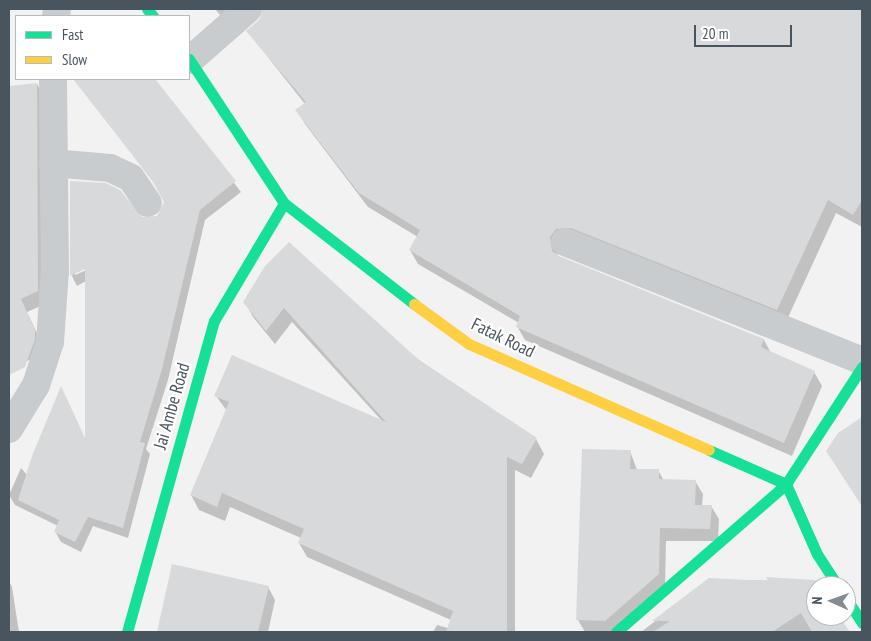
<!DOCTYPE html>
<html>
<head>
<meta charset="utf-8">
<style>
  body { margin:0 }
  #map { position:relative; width:871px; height:641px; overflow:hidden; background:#f2f2f2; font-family:"PT Sans Narrow",sans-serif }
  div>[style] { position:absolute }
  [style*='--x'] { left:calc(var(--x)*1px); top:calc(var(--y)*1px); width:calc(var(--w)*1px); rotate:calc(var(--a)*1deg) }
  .shadow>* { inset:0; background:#0003 }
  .building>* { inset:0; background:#d8d9da }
  .street>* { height:28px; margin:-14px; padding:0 14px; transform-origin:14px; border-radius:14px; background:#c9ccce }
  .fast>* { height:11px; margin:-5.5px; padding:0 5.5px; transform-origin:5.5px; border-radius:5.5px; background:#16e098 }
  .slow>* { height:11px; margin:-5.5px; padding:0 5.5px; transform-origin:5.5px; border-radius:5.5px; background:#ffcf43 }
  span { translate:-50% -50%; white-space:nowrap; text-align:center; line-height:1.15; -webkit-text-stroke:4.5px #fff; paint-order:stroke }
  .street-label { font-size:18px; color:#49555e }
  .frame { position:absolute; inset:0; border:10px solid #49555e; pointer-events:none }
  .legend { position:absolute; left:15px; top:15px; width:175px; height:65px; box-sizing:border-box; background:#fff; border:1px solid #b6bbbf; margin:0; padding:6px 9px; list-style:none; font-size:15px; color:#49555e }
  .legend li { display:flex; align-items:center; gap:10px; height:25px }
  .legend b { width:25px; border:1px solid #b6bbbf }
  .north { position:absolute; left:806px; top:576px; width:50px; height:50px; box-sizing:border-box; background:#fff; border:1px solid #b6bbbf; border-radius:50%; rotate:272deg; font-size:14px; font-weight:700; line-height:20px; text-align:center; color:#49555e }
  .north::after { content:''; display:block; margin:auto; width:18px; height:22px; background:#848c92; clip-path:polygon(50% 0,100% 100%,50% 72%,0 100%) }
  .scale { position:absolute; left:694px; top:25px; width:98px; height:22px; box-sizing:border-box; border:2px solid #49555e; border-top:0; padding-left:6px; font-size:15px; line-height:18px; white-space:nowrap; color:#49555e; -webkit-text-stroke:4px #fff; paint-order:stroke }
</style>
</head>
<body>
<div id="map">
  <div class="shadow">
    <div style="clip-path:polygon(215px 9px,251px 9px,226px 22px)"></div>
    <div style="clip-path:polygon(257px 9px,862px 9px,862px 227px,836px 213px,785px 324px,558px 250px,557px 256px,764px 340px,771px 353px,814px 372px,822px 386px,792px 456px,525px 340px,517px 326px,519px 323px,418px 264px,410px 250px,418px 237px,368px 207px,305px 124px,297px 110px,305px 104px,248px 32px,264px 15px,263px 11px)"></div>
    <div style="clip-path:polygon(evenodd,99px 79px,153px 79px,241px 192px,205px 220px,168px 380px,146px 449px,150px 454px,128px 538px,93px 526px,81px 552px,61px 542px,55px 531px,58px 526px,15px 505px,9px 495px,21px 468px,27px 475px,86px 441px,86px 281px,77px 286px,72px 276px,71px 182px,141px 219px,158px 217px,165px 202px,158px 188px,76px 81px,99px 79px,90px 265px,91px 268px,75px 275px,75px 272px,90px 265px)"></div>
    <div style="clip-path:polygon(37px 84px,44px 97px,45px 304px,27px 312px,42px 344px,40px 356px,9px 368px,9px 87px)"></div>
    <div style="clip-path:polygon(266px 267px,419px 360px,536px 439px,544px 454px,531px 478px,515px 470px,515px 632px,433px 632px,437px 625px,448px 628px,451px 620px,307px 557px,299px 543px,301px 538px,230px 507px,225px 521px,199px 510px,191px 495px,227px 411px,216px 396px,382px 421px,292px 322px,275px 344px,253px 317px,245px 302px)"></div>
    <div style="clip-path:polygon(862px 419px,862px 506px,837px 466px,838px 434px)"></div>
    <div style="clip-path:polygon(583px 450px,630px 451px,637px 470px,658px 470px,664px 481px,695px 481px,703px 494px,702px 506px,711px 506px,719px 519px,718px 541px,666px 541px,665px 587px,614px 632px,585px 632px,578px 620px)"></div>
    <div style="clip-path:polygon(173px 566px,268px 587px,275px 600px,268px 632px,158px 632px)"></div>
    <div style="clip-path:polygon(709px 580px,814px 581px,816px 616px,837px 616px,848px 632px,641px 632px)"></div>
    <div style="clip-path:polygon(9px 581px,12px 587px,19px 632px,9px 632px)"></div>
  </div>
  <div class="building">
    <div style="clip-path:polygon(263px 9px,862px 9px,862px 200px,853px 215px,828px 200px,777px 310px,571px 228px,556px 229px,550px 237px,552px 251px,559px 256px,764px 339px,761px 347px,815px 371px,784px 443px,516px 327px,520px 316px,409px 250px,420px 230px,359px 193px,295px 110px,306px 102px,246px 31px,259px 20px)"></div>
    <div style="clip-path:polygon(73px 79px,155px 79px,236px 181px,200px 210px,162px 369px,140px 442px,145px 443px,123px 528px,88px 517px,75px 542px,54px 532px,59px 520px,18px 500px,32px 456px,61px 386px,85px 438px,85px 269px,70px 276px,70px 181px,106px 183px,120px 190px,142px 217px,157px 216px,164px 202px,152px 180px)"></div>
    <div style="clip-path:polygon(37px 83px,38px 291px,21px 299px,35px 330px,35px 339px,25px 367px,9px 375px,9px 86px)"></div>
    <div style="clip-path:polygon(289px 242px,419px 360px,537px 438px,522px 464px,507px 457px,507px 632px,446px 632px,453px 611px,298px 543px,304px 529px,222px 493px,217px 507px,190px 495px,229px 402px,214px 396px,232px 355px,386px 422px,284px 308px,266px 331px,243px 302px,265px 266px)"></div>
    <div style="clip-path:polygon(862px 417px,862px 506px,826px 451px,838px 433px)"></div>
    <div style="clip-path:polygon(582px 449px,631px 450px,630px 469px,659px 469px,659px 479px,696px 480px,695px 505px,712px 505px,710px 529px,660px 528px,659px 574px,605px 621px,576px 620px)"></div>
    <div style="clip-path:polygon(172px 564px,269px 586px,258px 632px,157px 632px)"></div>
    <div style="clip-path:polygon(766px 577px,815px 580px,819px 586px,816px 586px,816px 616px,839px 616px,850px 632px,812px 632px,801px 613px,772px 632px,653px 632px,670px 621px,652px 621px,709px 578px,768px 581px)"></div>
  </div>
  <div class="street">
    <div style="--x:56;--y:16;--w:7;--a:-82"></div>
    <div style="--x:190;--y:60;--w:77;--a:-41.3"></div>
    <div style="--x:53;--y:163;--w:57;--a:5"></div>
    <div style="--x:110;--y:168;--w:23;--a:25"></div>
    <div style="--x:131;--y:178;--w:30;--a:56"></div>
    <div style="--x:565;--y:242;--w:320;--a:21.8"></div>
    <div style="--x:9;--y:429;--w:52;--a:-58.5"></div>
    <div style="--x:36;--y:385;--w:45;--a:-72"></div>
    <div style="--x:50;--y:342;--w:71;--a:-86"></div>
    <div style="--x:55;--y:271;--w:192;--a:-90.6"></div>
  </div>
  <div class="fast">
    <div style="--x:147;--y:9;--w:9;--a:49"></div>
    <div style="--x:189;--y:59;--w:173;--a:56.6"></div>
    <div style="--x:284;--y:203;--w:165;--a:37.8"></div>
    <div style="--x:709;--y:450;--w:84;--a:23.8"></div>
    <div style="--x:786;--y:484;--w:77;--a:66.1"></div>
    <div style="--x:817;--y:554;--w:38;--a:57"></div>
    <div style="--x:846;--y:598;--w:30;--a:57"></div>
    <div style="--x:127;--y:632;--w:323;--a:-74.4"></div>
    <div style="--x:214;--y:321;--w:137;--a:-59.3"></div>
    <div style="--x:616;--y:632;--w:225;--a:-41"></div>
    <div style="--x:786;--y:484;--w:140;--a:-57"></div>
  </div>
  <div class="slow">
    <div style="--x:414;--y:304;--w:68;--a:36"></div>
    <div style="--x:469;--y:344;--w:262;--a:23.8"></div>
  </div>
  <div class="street-label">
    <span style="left:503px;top:338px;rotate:26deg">Fatak Road</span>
    <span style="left:172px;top:406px;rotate:-74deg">Jai Ambe Road</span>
  </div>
  <div class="frame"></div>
  <ul class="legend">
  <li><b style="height:6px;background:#16e098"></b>Fast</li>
  <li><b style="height:6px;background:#ffcf43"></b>Slow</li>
  </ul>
  <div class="north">N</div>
  <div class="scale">20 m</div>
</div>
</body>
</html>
